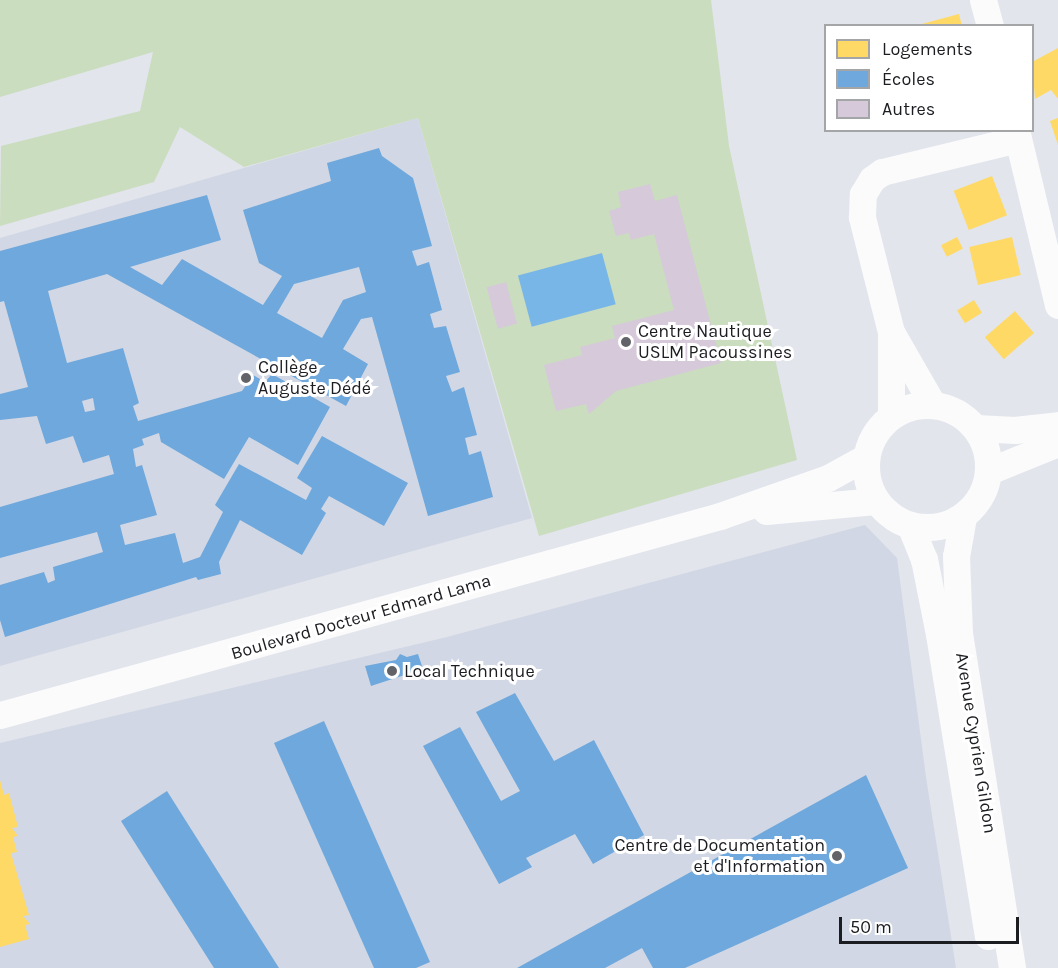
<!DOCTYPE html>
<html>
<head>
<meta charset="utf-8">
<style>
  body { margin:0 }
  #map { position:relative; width:1058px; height:968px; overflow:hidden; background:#e2e5ec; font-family:Karla,sans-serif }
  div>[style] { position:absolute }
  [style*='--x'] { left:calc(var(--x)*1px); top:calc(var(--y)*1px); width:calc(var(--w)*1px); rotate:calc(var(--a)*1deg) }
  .built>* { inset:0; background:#d1d7e4 }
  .green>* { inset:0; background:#caddbe }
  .water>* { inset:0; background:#79b6e8; transform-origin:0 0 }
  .homes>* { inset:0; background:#ffd966; transform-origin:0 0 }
  .schools>* { inset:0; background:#6fa8dc }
  .building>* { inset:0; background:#d6c9da; transform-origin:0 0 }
  .minor>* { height:27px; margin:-13.5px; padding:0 13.5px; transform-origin:13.5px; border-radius:13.5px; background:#fbfbfc }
  .minor>.ring { margin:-13.5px; padding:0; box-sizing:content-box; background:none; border:27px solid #fbfbfc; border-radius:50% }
  .dots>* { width:16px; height:16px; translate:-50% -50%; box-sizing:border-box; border:3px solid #fff; border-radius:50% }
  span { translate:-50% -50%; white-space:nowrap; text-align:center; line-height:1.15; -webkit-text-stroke:6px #fff; paint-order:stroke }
  .poi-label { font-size:18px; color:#1b1d21 }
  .left { translate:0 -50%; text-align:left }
  .right { translate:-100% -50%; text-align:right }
  .street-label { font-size:18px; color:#1b1d21 }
  .legend { position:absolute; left:824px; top:24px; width:210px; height:108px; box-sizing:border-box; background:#fff; border:2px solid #a4a5a6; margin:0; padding:8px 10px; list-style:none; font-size:18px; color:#1b1d21 }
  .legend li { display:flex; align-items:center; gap:12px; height:30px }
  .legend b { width:30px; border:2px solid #a4a5a6 }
  .scale { position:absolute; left:839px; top:917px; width:180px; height:27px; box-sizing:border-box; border:3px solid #1b1d21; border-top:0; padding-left:8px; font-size:18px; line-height:21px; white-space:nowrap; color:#1b1d21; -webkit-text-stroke:4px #fff; paint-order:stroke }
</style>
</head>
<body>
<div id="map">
  <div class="built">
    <div style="clip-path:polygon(418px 118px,532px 518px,0 666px,0 238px)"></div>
    <div style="clip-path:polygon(865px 525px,897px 558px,926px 777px,956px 968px,0 968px,0 743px,447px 637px)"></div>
  </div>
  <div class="green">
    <div style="clip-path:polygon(0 0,711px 0,729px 146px,797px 460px,539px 536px,418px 118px,244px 167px,180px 127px,154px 182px,0 226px,1px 146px,140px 111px,153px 52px,0 97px)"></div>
  </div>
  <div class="water">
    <div style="left:602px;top:253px;width:53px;height:87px;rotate:75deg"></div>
  </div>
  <div class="homes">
    <div style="clip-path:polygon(959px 14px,962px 26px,918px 26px,918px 25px)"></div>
    <div style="clip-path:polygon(1058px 48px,1058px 99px,1051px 90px,1035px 99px,1032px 62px)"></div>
    <div style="clip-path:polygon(1058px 118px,1058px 145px,1050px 121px)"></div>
    <div style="left:992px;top:176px;width:42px;height:41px;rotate:69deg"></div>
    <div style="left:957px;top:237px;width:13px;height:18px;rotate:63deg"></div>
    <div style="left:1012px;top:237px;width:39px;height:44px;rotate:77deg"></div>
    <div style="left:974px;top:300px;width:15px;height:20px;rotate:58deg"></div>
    <div style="left:1015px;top:311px;width:29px;height:40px;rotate:49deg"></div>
    <div style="clip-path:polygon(0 780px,4px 795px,9px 793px,18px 827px,12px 828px,18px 836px,13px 837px,17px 852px,11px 853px,29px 915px,23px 916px,30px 924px,25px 925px,29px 939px,0 947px)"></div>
  </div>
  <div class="schools">
    <div style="clip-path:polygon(evenodd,379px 148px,382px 156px,413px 178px,432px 246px,412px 251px,417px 266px,429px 262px,442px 310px,430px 314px,434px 328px,446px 326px,460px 372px,446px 376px,452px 392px,464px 387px,477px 435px,465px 438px,469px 455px,481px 451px,493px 497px,428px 516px,372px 317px,361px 319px,343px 349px,368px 364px,346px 406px,107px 274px,48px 291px,67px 363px,123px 348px,139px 403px,133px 406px,138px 421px,242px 391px,253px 375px,265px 382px,272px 374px,330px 407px,298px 465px,249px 437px,224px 479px,161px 442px,159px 433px,142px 439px,144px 445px,133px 449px,136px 467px,142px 465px,157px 515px,120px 525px,125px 545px,175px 533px,183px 563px,200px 557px,223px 512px,215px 505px,239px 464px,306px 500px,312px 488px,297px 478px,322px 436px,408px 483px,384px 526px,329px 496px,321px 509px,326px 513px,302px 555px,240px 520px,219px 562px,221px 574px,198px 580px,196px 577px,5px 637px,0 620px,0 585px,44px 572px,48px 583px,55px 580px,53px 567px,103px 552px,97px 532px,0 558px,0 507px,114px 474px,109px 455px,83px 463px,73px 436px,46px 444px,37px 416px,0 420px,0 394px,28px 387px,4px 301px,0 302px,0 251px,207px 195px,221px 240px,130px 267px,162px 285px,182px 259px,263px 305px,282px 276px,259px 263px,243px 210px,331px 181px,327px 163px,379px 148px,359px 267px,366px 292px,343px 300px,322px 338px,277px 313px,294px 284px,359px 267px,379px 148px,93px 398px,95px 410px,85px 412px,82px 401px,93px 398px)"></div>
    <div style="clip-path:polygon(400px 654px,407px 657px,418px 654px,423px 669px,371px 686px,365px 666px,396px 660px)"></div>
    <div style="clip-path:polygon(515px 693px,554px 761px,594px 740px,644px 835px,593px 864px,575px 834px,526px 858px,532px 867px,499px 884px,423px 746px,460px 727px,501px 801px,520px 791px,476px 712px)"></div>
    <div style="clip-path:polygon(324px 721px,430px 962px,416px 968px,374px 968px,274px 743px)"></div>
    <div style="clip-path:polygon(866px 775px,908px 868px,685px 968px,653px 968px,642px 948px,605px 968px,517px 968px)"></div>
    <div style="clip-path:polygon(167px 791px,279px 968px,214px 968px,121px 821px)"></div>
  </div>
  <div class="building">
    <div style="clip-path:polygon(650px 184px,655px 201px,677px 195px,721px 363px,616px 391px,589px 414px,586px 404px,556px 411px,544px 365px,582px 355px,580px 347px,615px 338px,612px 326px,674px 310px,654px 234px,631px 240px,629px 233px,616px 236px,609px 211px,621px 207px,618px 192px)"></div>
    <div style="left:506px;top:282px;width:43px;height:20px;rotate:75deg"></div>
  </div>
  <div class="minor">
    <div style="--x:983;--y:0;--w:27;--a:75"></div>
    <div style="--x:1016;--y:130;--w:180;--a:76.5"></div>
    <div style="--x:891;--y:332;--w:84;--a:90"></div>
    <div class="ring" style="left:866px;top:405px;width:95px;height:95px"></div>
    <div style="--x:933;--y:405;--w:84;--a:-119.9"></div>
    <div style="--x:891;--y:332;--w:119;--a:-104.2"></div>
    <div style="--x:862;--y:217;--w:23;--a:-88"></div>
    <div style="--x:863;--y:194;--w:17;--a:-59"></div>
    <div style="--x:872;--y:179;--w:12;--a:-35"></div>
    <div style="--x:882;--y:172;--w:140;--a:-13.6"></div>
    <div style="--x:976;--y:428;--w:39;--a:3"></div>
    <div style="--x:1015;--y:430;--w:43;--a:-6.6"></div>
    <div style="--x:989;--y:471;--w:74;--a:-22.1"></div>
    <div style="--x:766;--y:511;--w:110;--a:-5.2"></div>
    <div style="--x:963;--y:517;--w:40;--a:100"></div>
    <div style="--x:956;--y:556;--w:77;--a:87.8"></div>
    <div style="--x:959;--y:633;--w:339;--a:81"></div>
    <div style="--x:910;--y:525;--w:37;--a:68"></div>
    <div style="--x:924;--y:559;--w:76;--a:78.7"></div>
    <div style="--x:939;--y:634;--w:306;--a:80.8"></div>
    <div style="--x:0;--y:715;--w:747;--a:-15.45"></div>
    <div style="--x:720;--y:516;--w:114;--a:-19.4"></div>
    <div style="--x:828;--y:478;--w:43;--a:-28.9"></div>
  </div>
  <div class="dots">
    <div style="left:626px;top:342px;background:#616368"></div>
    <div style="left:246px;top:378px;background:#616368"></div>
    <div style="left:392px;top:671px;background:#616368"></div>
    <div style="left:837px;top:856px;background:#616368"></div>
  </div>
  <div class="poi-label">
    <span class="left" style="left:638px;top:342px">Centre Nautique<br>USLM Pacoussines</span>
    <span class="left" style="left:258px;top:378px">Collège<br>Auguste Dédé</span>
    <span class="left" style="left:404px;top:671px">Local Technique</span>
    <span class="right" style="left:825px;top:856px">Centre de Documentation<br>et d'Information</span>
  </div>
  <div class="street-label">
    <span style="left:361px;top:617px;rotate:-16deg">Boulevard Docteur Edmard Lama</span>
    <span style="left:976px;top:743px;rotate:81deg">Avenue Cyprien Gildon</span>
  </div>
  <ul class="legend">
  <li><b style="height:16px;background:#ffd966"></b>Logements</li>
  <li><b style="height:16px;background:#6fa8dc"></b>Écoles</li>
  <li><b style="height:16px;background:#d6c9da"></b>Autres</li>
  </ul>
  <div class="scale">50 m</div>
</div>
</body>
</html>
